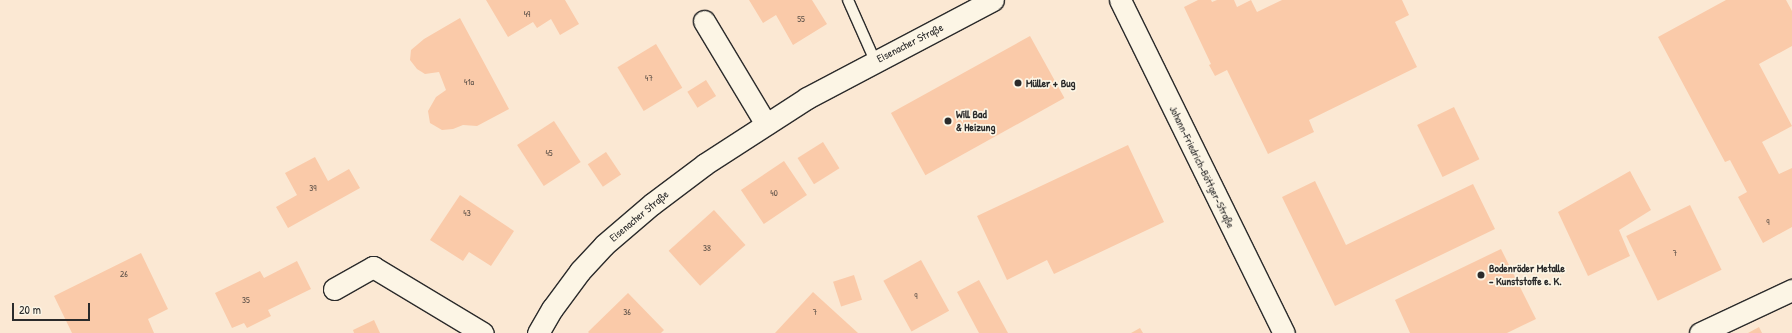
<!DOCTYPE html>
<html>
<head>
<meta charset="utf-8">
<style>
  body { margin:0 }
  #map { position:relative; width:1792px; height:333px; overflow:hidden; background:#fbe8d3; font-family:"Patrick Hand",sans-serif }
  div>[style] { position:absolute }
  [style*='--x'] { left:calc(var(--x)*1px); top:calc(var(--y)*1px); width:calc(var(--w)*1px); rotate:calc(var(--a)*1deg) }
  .building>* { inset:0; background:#facaa9; transform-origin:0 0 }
  .roads { filter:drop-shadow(1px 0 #2b2b2b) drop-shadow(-1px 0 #2b2b2b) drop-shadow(0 1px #2b2b2b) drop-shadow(0 -1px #2b2b2b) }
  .lane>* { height:10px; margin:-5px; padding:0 5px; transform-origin:5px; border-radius:5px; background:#fcf5e5 }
  .street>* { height:21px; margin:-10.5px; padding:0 10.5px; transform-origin:10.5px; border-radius:10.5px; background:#fcf5e5 }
  .dots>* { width:11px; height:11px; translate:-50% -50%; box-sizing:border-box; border:2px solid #fcf5e5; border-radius:50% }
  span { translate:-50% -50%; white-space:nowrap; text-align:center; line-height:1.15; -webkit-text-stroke:3.5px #fcf5e5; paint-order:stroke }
  .number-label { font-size:9px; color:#5f534a }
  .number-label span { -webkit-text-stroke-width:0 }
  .street-label { font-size:11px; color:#2b2b2b }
  .poi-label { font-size:11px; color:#2b2b2b; font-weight:700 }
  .left { translate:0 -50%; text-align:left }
  .scale { position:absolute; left:12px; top:303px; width:78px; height:18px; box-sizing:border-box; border:2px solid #2b2b2b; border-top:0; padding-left:5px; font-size:12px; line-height:14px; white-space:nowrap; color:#2b2b2b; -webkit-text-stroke:3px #fcf5e5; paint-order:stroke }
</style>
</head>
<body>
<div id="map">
  <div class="building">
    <div style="clip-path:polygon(486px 0,565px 0,579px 24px,560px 35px,551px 19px,537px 28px,533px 22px,508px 37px)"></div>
    <div style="clip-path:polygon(749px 0,812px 0,827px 24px,793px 45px,776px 15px,763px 23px)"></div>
    <div style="clip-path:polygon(1198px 0,1211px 0,1212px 2px,1217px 0,1234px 0,1237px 7px,1251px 0,1257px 12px,1282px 0,1402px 0,1409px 15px,1395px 22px,1417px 67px,1309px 120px,1314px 132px,1268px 154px,1227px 70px,1215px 76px,1209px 65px,1211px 64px,1184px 7px)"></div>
    <div style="clip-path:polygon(1726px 0,1786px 0,1792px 11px,1792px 46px,1759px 64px,1792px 126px,1762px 142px,1779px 174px,1792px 168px,1792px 227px,1763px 243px,1738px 197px,1747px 192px,1730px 160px,1725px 162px,1658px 37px)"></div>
    <div style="clip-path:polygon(460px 18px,509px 109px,477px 126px,463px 125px,453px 129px,442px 130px,430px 123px,428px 111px,436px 97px,446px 90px,439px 72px,425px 74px,417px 69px,410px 60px,411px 50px,424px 39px)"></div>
    <div style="left:1030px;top:36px;width:71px;height:159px;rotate:61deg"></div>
    <div style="left:656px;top:44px;width:51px;height:45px;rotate:59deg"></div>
    <div style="left:706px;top:80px;width:19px;height:22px;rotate:58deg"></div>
    <div style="left:1454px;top:107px;width:58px;height:41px;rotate:64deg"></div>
    <div style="left:554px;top:121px;width:49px;height:44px;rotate:57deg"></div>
    <div style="left:823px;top:142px;width:31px;height:30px;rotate:58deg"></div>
    <div style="clip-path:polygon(1128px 145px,1164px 222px,1054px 274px,1047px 260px,1007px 280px,977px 216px)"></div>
    <div style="left:606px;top:152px;width:27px;height:22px;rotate:56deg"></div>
    <div style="clip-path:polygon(315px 157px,328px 181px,349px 169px,360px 188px,288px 228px,276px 207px,297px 195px,285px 173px)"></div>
    <div style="left:784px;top:161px;width:41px;height:52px;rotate:56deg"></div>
    <div style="clip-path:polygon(1630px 171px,1651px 210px,1619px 230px,1630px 256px,1588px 276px,1558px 212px)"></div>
    <div style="clip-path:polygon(1315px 181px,1346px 245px,1473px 184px,1495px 229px,1335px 306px,1282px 197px)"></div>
    <div style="clip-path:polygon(460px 195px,514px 231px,491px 266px,469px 252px,463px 261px,430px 240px)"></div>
    <div style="left:1690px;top:205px;width:72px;height:71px;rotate:64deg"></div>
    <div style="left:714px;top:210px;width:47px;height:61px;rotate:48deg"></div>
    <div style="clip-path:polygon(1501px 249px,1536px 319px,1507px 333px,1410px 333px,1395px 300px)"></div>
    <div style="clip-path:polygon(141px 253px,168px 309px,148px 319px,154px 333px,72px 333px,54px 296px)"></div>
    <div style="left:921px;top:260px;width:58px;height:43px;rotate:61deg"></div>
    <div style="clip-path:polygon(297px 261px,311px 289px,268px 310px,271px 316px,247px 328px,244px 323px,232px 328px,215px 293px,260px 271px,264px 278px)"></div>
    <div style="left:854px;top:275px;width:26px;height:22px;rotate:72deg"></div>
    <div style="clip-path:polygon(979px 280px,1008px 333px,979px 333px,957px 292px)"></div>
    <div style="clip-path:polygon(813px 292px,858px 333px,775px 333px)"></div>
    <div style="clip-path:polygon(628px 293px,664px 330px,661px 333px,589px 333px,588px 332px)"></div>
    <div style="clip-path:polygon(374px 320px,380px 333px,354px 333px,353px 330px)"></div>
    <div style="clip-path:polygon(1759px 327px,1762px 333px,1748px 333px)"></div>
    <div style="clip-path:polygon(1140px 328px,1143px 333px,1131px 333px)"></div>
  </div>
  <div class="roads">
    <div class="lane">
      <div style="--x:848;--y:0;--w:67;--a:66.1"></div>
    </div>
    <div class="street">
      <div style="--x:1120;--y:0;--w:371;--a:63.8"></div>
      <div style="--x:704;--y:21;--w:120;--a:59"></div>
      <div style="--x:334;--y:289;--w:45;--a:-29.4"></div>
      <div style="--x:373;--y:267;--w:128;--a:31"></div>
      <div style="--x:538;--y:333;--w:28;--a:-60"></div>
      <div style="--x:552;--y:309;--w:47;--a:-53.6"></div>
      <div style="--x:580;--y:271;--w:35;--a:-47"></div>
      <div style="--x:604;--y:245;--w:63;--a:-40.5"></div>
      <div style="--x:652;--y:204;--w:66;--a:-37"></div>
      <div style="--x:705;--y:164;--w:121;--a:-32.9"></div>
      <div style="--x:807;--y:98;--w:210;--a:-27.8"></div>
      <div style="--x:1700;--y:333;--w:102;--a:-25.1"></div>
    </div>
  </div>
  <div class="dots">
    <div style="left:1018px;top:83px;background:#2b2b2b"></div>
    <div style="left:948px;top:121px;background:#2b2b2b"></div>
    <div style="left:1481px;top:275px;background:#2b2b2b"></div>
  </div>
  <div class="number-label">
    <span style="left:527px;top:14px">49</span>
    <span style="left:801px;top:19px">55</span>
    <span style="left:649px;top:78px">47</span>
    <span style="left:469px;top:82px">41a</span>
    <span style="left:549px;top:153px">45</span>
    <span style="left:313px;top:188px">39</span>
    <span style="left:774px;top:193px">40</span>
    <span style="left:467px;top:213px">43</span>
    <span style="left:1768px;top:222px">9</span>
    <span style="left:707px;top:248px">38</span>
    <span style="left:1675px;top:253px">7</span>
    <span style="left:124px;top:274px">26</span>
    <span style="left:916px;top:296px">9</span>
    <span style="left:246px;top:300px">35</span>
    <span style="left:627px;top:312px">36</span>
    <span style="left:815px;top:312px">7</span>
  </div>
  <div class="street-label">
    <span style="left:910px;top:43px;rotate:-27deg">Eisenacher Straße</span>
    <span style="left:1202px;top:167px;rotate:64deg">Johann-Friedrich-Böttger-Straße</span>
    <span style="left:639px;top:216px;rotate:-40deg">Eisenacher Straße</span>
  </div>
  <div class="poi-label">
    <span class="left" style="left:1026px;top:83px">Müller + Bug</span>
    <span class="left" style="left:956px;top:121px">Will Bad<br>&amp; Heizung</span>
    <span class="left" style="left:1489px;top:275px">Bodenröder Metalle<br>- Kunststoffe e. K.</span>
  </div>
  <div class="scale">20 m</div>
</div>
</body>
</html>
